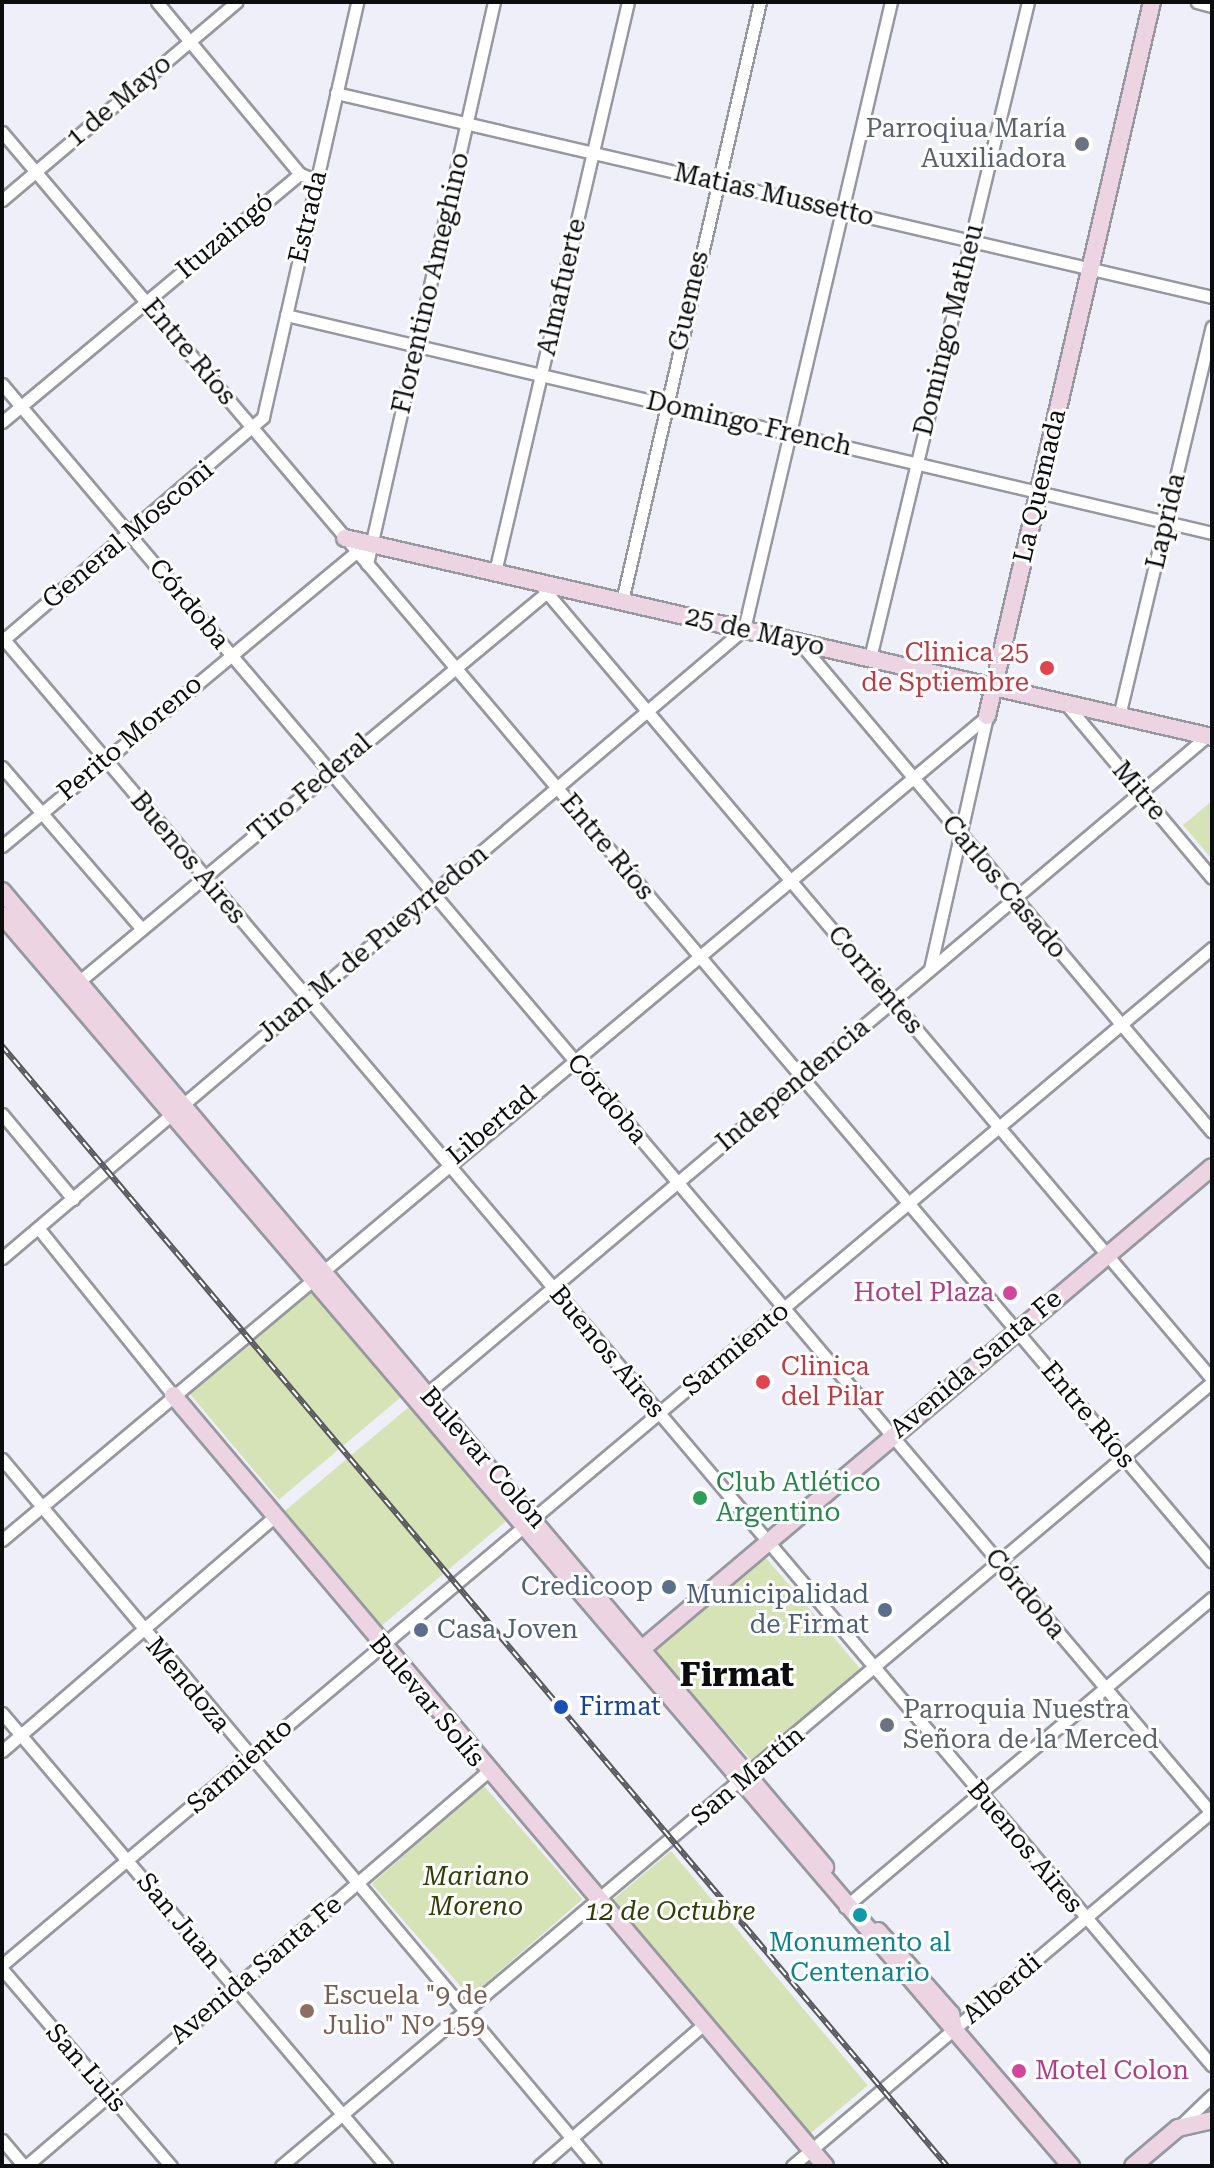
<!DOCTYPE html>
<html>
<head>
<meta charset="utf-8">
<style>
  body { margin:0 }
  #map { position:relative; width:1214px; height:2168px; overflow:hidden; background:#eeeff8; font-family:"Roboto Serif",serif }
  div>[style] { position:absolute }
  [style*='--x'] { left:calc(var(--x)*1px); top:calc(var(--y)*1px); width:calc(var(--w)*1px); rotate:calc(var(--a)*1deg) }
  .green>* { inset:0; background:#d6e3b7; transform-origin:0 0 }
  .roads { filter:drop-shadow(2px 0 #97979f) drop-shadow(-2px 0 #97979f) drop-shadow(0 2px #97979f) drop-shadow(0 -2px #97979f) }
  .street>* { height:11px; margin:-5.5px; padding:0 5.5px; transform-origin:5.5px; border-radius:5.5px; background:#fff }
  .secondary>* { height:16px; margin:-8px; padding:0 8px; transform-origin:8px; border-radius:8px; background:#ecd4e3 }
  .rail>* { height:6px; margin-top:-3px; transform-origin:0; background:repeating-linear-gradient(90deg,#fff 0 9px,#56575c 0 18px); box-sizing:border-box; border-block:2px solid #56575c }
  .dots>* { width:22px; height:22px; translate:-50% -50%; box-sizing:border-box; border:4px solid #fff; border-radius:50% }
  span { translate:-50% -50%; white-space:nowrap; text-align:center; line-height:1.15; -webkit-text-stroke:6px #fff; paint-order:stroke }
  .street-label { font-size:26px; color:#0b0c0e }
  .worship-label { font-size:26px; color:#5b616d }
  .right { translate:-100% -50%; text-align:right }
  .left { translate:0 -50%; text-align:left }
  .health-label { font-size:26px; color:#be3a42 }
  .hotel-label { font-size:26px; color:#b23c85 }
  .leisure-label { font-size:26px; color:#27864d }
  .service-label { font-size:26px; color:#4e5e75 }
  .transit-label { font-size:26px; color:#164399 }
  .park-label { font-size:26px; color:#323d07; font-style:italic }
  .culture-label { font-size:26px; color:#0d838f }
  .education-label { font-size:26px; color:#785e54 }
  .district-label { font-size:34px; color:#0b0c0e; font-weight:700 }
  .frame { position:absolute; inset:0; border:4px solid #0b0c0e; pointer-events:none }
</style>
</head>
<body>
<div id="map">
  <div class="green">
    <div style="clip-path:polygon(1212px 801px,1212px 859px,1183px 825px)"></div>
    <div style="left:312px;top:1289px;width:140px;height:161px;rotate:50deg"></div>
    <div style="left:410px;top:1406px;width:150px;height:165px;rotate:50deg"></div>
    <div style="clip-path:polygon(756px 1558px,767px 1559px,863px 1672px,753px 1762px,655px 1654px,655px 1644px)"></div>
    <div style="left:484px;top:1786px;width:150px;height:149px;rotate:49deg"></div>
    <div style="left:671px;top:1851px;width:306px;height:80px;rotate:50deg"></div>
  </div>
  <div class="roads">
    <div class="street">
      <div style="--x:157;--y:2;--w:224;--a:50.3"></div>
      <div style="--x:300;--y:174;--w:17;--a:21"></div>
      <div style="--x:1197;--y:2;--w:16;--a:15"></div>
      <div style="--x:336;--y:93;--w:899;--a:13.11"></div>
      <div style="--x:2;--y:132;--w:1873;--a:49.76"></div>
      <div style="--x:2;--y:200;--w:307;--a:-40.2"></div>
      <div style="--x:286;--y:315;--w:951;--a:13.25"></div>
      <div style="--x:2;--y:384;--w:1873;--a:49.76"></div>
      <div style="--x:2;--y:422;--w:388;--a:-39.8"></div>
      <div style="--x:367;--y:564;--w:576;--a:-77.27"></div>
      <div style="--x:495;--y:572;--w:585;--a:-76.87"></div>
      <div style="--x:538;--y:582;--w:1044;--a:49.78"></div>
      <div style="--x:622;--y:601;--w:615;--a:-77.03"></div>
      <div style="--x:2;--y:637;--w:1872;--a:49.74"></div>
      <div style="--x:2;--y:641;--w:344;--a:-40.6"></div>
      <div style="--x:263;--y:417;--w:426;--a:-77.2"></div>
      <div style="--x:800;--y:643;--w:639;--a:49.88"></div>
      <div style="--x:870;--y:658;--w:675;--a:-76.46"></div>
      <div style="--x:1066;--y:704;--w:227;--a:50"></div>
      <div style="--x:1119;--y:716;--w:400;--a:-76.6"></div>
      <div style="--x:2;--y:767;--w:214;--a:49.2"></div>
      <div style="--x:2;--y:846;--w:467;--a:-39.7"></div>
      <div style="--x:930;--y:969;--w:258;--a:-77.3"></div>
      <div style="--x:76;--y:984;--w:619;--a:-39.76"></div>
      <div style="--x:2;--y:1114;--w:111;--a:50.1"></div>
      <div style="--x:39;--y:1229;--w:213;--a:51.1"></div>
      <div style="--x:2;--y:1258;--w:973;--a:-40.29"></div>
      <div style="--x:744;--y:629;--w:644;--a:-76.81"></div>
      <div style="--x:423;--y:1397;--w:1025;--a:-40.13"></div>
      <div style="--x:2;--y:1459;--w:923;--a:50.01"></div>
      <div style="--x:2;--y:1540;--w:1284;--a:-39.91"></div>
      <div style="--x:2;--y:1713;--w:594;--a:49.71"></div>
      <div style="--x:2;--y:1751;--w:357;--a:-40.7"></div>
      <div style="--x:845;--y:1907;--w:480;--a:-40.1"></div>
      <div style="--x:2;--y:1965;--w:1581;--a:-40.05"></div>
      <div style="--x:2;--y:1969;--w:260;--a:49.4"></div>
      <div style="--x:1181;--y:2125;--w:43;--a:-44.1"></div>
      <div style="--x:2;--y:2140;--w:34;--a:50"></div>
      <div style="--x:26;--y:2166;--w:605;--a:-40.51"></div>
      <div style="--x:281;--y:2166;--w:1217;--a:-40.1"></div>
      <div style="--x:539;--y:2166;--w:216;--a:-40.7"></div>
      <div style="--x:792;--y:2166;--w:550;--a:-40.21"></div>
    </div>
    <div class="secondary">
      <div style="--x:345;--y:538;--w:890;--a:12.93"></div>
      <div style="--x:987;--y:716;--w:733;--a:-76.99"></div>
      <div style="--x:2;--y:891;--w:1277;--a:49.86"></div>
      <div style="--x:2;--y:915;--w:1646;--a:49.49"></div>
      <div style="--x:173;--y:1395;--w:1010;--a:49.78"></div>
      <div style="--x:636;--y:1654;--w:754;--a:-40.21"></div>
      <div style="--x:878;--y:1931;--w:111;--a:48.7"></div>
      <div style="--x:951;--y:2014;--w:16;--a:79"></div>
      <div style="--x:1133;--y:2166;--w:59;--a:-40.2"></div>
      <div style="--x:1178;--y:2128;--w:35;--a:-13"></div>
    </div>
  </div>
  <div class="rail">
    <div style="--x:2;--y:1046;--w:1465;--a:49.84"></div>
  </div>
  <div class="dots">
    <div style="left:1082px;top:144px;background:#6b7280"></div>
    <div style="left:1047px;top:668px;background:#e0444e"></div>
    <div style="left:1010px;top:1293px;background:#d1479c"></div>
    <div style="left:763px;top:1382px;background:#e0444e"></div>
    <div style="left:700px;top:1498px;background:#2e9e5b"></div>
    <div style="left:669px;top:1587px;background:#5c6f8a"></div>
    <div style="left:885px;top:1610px;background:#5c6f8a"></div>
    <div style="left:421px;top:1630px;background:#5c6f8a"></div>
    <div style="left:561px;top:1707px;background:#1a4fb4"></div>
    <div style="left:887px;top:1725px;background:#6b7280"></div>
    <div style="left:860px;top:1915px;background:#0f9aa8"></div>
    <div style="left:307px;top:2011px;background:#8d6e63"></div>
    <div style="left:1019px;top:2071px;background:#d1479c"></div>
  </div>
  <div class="street-label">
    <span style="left:119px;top:101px;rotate:-40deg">1 de Mayo</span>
    <span style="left:774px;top:195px;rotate:13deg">Matias Mussetto</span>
    <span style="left:308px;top:217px;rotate:-77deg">Estrada</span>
    <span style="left:225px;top:236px;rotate:-40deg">Ituzaingó</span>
    <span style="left:431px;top:283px;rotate:-77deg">Florentino Ameghino</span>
    <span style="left:562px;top:287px;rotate:-77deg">Almafuerte</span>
    <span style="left:689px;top:301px;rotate:-77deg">Guemes</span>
    <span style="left:949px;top:330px;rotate:-76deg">Domingo Matheu</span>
    <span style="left:189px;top:352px;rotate:50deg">Entre Ríos</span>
    <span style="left:749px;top:424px;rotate:13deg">Domingo French</span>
    <span style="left:1040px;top:486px;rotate:-77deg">La Quemada</span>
    <span style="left:1166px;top:521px;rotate:-77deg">Laprida</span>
    <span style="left:128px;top:535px;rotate:-40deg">General Mosconi</span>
    <span style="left:189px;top:604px;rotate:50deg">Córdoba</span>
    <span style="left:755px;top:632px;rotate:13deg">25 de Mayo</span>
    <span style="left:130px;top:738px;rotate:-40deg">Perito Moreno</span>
    <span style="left:310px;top:788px;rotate:-40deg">Tiro Federal</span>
    <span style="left:1139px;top:791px;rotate:50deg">Mitre</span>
    <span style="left:607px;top:847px;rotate:50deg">Entre Ríos</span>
    <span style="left:188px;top:858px;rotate:50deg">Buenos Aires</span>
    <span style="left:1004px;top:887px;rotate:50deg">Carlos Casado</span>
    <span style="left:373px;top:944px;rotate:-40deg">Juan M. de Pueyrredon</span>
    <span style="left:875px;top:980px;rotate:50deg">Corrientes</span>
    <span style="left:793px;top:1085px;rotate:-40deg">Independencia</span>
    <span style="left:607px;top:1099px;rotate:50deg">Córdoba</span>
    <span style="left:492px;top:1125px;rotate:-40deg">Libertad</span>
    <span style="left:736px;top:1349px;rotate:-40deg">Sarmiento</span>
    <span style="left:607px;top:1352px;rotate:50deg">Buenos Aires</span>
    <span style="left:976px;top:1364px;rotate:-40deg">Avenida Santa Fe</span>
    <span style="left:1088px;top:1415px;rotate:50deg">Entre Ríos</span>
    <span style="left:483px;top:1458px;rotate:49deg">Bulevar Colón</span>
    <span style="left:1025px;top:1594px;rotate:50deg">Córdoba</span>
    <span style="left:188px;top:1685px;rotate:50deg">Mendoza</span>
    <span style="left:427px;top:1701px;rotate:50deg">Bulevar Solís</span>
    <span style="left:240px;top:1766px;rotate:-41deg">Sarmiento</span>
    <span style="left:748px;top:1776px;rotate:-40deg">San Martín</span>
    <span style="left:1025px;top:1847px;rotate:50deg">Buenos Aires</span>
    <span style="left:179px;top:1921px;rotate:50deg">San Juan</span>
    <span style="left:256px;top:1970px;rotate:-40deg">Avenida Santa Fe</span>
    <span style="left:1002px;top:1989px;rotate:-40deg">Alberdi</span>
    <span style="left:86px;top:2068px;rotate:49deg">San Luis</span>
  </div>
  <div class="worship-label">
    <span class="right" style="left:1066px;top:144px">Parroqiua María<br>Auxiliadora</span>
    <span class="left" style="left:903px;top:1725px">Parroquia Nuestra<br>Señora de la Merced</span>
  </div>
  <div class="health-label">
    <span class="right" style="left:1029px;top:668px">Clinica 25<br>de Sptiembre</span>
    <span class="left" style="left:781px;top:1382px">Clinica<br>del Pilar</span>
  </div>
  <div class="hotel-label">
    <span class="right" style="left:994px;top:1293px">Hotel Plaza</span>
    <span class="left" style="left:1035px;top:2071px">Motel Colon</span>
  </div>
  <div class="leisure-label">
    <span class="left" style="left:716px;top:1498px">Club Atlético<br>Argentino</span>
  </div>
  <div class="service-label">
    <span class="right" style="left:653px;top:1587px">Credicoop</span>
    <span class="right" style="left:869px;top:1610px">Municipalidad<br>de Firmat</span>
    <span class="left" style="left:437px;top:1630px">Casa Joven</span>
  </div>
  <div class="transit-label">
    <span class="left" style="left:579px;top:1707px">Firmat</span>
  </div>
  <div class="park-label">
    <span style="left:476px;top:1892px">Mariano<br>Moreno</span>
    <span style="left:670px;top:1912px">12 de Octubre</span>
  </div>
  <div class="culture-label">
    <span style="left:860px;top:1958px">Monumento al<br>Centenario</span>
  </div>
  <div class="education-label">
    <span class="left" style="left:323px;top:2011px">Escuela "9 de<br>Julio" Nº 159</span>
  </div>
  <div class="district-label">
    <span style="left:737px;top:1675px">Firmat</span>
  </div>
  <div class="frame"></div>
</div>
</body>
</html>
